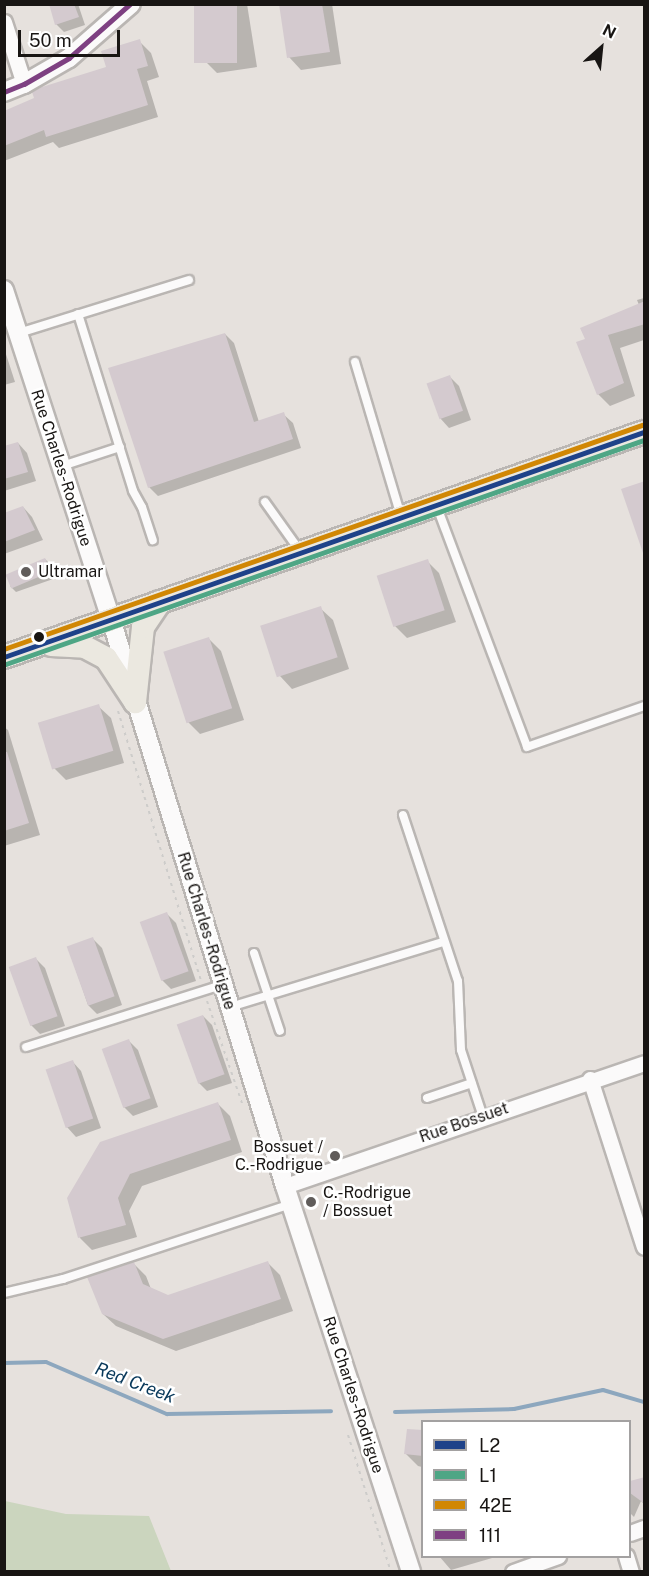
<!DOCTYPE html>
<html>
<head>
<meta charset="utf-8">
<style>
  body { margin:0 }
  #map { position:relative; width:649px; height:1576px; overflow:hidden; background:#e6e1dd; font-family:"Public Sans",sans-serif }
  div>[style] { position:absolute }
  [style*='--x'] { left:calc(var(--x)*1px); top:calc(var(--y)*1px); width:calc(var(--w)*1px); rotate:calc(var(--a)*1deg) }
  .green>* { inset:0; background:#cbd5be }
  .shadow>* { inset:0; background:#0003 }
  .stream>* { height:4px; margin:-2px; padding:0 2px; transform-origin:2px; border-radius:2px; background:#8da7be }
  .building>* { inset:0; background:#d4cacf; transform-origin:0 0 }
  .path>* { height:2px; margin-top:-1px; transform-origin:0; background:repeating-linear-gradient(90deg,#cdccca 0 3px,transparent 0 7.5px) }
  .roads { filter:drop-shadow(2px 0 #bab6b3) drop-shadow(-2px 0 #bab6b3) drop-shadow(0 2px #bab6b3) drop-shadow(0 -2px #bab6b3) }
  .service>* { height:8px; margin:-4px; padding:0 4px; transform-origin:4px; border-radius:4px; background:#fbfafa }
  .minor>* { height:15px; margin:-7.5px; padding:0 7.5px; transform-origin:7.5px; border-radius:7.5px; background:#fbfafa }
  .tertiary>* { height:18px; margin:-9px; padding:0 9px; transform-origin:9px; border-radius:9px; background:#fbfafa }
  .primary>* { height:22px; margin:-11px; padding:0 11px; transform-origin:11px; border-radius:11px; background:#ebe8e0 }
  .bus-1>* { height:4.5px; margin:-2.25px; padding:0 2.25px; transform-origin:2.25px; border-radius:2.25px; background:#1e4289 }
  .bus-2>* { height:4.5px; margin:-2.25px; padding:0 2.25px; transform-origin:2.25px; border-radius:2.25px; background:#4ea685 }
  .bus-3>* { height:4.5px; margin:-2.25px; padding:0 2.25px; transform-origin:2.25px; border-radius:2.25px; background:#d18704 }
  .bus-4>* { height:4.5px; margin:-2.25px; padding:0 2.25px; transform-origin:2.25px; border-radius:2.25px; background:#7e4082 }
  .dots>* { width:16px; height:16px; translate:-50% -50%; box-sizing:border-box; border:3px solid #fff; border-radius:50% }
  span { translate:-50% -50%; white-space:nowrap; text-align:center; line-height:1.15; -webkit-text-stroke:5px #fff; paint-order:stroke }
  .street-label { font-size:16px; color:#181513 }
  .poi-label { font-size:16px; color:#181513 }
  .left { translate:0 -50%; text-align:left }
  .right { translate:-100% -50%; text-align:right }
  .water-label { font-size:18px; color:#08385a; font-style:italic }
  .frame { position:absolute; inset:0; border:6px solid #181513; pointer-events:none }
  .legend { position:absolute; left:421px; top:1420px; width:210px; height:138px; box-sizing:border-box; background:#fff; border:2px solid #a3a1a1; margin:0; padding:8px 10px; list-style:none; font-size:18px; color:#181513 }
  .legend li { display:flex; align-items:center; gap:12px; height:30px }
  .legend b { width:30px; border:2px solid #a3a1a1 }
  .north { position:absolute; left:571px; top:18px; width:60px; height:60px; -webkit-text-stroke:4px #fff; paint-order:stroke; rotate:27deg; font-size:16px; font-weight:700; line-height:24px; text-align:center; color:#181513 }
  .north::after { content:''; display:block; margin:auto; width:21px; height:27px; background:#181513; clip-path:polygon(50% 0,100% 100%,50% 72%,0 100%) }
  .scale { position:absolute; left:18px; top:30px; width:102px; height:27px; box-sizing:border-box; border:3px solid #181513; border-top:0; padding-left:8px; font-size:18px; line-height:21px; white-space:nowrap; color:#181513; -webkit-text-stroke:4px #fff; paint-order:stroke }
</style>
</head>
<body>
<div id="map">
  <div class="green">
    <div style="clip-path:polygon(5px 1501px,66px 1514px,149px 1516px,171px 1571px,5px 1571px)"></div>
  </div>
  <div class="shadow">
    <div style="clip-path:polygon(50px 4px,78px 4px,85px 25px,64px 32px,56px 24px)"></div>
    <div style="clip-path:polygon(196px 4px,247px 4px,257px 67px,217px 73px,205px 61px)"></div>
    <div style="clip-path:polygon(281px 4px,332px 4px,341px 64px,301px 70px,289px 57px)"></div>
    <div style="clip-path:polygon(139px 41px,151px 53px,159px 77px,147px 81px,158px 117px,59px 148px,53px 142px,4px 161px,4px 113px,108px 68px)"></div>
    <div style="clip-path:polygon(644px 298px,644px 340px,620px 348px,635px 396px,610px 406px,598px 394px,587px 339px,639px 305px,637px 300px)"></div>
    <div style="clip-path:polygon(225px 334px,234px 343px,259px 422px,283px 414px,293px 423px,301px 448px,158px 496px,149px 487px)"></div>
    <div style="clip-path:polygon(4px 348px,15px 382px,4px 385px)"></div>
    <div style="clip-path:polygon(450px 377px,459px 386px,471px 420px,449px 428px,440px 418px)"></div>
    <div style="clip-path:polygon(18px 443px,27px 453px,36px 481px,4px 491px,4px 447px)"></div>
    <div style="clip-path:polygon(23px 507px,32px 517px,43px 540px,4px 554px,4px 514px)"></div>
    <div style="clip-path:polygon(45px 559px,51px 565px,56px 578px,16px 592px,10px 586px)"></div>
    <div style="clip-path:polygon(427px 561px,439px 573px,456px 622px,407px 638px,395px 626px)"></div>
    <div style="clip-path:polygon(320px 608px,333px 620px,349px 669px,292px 689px,280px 676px)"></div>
    <div style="clip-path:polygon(209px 639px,221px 651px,244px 720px,200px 734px,188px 722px)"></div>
    <div style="clip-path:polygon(98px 706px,111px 718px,124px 763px,66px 780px,53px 767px)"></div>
    <div style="clip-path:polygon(4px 727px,8px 730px,40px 835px,4px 846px)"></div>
    <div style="clip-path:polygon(167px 914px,176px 923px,196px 981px,171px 989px,162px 980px)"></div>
    <div style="clip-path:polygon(93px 939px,102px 948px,122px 1005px,97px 1014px,88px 1005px,68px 947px)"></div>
    <div style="clip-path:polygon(36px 959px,45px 968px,65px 1026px,40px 1034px,31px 1025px)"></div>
    <div style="clip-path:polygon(203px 1016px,212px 1025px,232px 1083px,207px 1091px,198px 1082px)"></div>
    <div style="clip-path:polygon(129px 1041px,138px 1050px,158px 1107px,133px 1116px,124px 1107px)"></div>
    <div style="clip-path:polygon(72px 1061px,81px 1071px,101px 1128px,76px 1137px,67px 1127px)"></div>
    <div style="clip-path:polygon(218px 1104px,230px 1116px,242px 1152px,142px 1186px,129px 1211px,137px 1237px,92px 1250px,80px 1238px,68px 1198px)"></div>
    <div style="clip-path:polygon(268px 1263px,280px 1275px,293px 1311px,176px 1351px,116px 1326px,103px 1314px,134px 1264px,146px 1276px,151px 1289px,167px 1297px)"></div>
    <div style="clip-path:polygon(422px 1432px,422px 1467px,418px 1466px,406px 1454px)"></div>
    <div style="clip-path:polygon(644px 1478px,644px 1504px,641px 1501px,634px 1517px,630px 1513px,630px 1483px)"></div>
    <div style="clip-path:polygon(439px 1556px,499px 1556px,451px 1570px)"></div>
  </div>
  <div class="stream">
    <div style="--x:4;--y:1363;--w:42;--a:-1.4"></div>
    <div style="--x:46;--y:1362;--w:132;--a:23.3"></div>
    <div style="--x:167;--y:1414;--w:164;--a:-1"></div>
    <div style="--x:395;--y:1412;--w:119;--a:-1.4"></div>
    <div style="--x:514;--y:1409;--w:91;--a:-12.1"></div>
    <div style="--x:603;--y:1390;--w:43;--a:16.3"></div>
  </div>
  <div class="building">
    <div style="clip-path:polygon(49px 4px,74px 4px,79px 17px,55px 25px)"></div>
    <div style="left:194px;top:4px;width:43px;height:59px"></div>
    <div style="clip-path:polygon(279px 4px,322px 4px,330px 52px,287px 58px)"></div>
    <div style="clip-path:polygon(140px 39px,148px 66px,137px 69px,148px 105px,46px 137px,44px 130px,4px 146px,4px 111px,34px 98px,32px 92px,42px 87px,106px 67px,101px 51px)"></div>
    <div style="clip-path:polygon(645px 301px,645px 324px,608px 335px,624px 383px,597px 395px,576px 342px,585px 339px,580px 328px)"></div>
    <div style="clip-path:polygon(225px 333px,254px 422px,284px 412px,293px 439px,148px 488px,108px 368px)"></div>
    <div style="left:450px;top:375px;width:38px;height:25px;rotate:70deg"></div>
    <div style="clip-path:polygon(18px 442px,28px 472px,4px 479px,4px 446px)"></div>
    <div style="clip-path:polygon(645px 481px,645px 552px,643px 553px,621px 489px)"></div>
    <div style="clip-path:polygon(23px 506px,35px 530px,4px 542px,4px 513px)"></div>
    <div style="left:45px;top:558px;width:15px;height:43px;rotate:67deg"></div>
    <div style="left:428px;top:559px;width:54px;height:54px;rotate:72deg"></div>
    <div style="left:321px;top:606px;width:54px;height:64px;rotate:72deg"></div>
    <div style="left:209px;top:637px;width:75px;height:48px;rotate:72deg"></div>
    <div style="left:99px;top:704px;width:49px;height:64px;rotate:73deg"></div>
    <div style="clip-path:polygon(4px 752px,7px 752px,29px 823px,4px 831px)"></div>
    <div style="left:167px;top:912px;width:63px;height:29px;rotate:70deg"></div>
    <div style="left:93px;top:937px;width:63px;height:28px;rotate:70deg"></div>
    <div style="left:36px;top:957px;width:63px;height:29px;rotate:70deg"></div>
    <div style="left:203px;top:1015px;width:63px;height:28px;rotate:70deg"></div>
    <div style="left:129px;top:1039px;width:63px;height:29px;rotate:70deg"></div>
    <div style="left:73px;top:1060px;width:62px;height:29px;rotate:71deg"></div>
    <div style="clip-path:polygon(218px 1102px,231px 1140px,130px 1174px,118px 1198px,126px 1225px,78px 1238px,67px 1198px,100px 1142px)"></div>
    <div style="clip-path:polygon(268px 1261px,281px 1299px,163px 1339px,102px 1314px,87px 1277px,134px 1262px,143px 1284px,168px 1295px)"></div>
    <div style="clip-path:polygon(407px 1429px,423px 1430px,423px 1456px,404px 1454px)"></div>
    <div style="clip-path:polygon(645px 1477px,645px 1504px,630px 1493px,630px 1481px)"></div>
  </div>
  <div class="path">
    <div style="--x:118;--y:711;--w:282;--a:72.9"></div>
    <div style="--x:207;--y:1001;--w:111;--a:71.1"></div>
    <div style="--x:348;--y:1435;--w:144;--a:72.6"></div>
  </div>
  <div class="roads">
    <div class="service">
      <div style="--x:78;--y:314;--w:185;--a:72.7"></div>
      <div style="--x:133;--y:491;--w:18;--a:61"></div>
      <div style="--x:142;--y:507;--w:35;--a:72"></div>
      <div style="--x:19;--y:333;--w:178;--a:-17.3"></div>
      <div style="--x:355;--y:362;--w:161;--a:73.4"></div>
      <div style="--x:62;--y:466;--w:61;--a:-18.1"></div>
      <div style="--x:265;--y:502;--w:60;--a:54.5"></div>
      <div style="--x:437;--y:507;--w:256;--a:69.4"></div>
      <div style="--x:527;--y:747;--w:124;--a:-19.3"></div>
      <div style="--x:403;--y:815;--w:175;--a:71.7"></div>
      <div style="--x:458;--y:981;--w:69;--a:87.5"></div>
      <div style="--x:461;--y:1050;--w:71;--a:71.8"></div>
      <div style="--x:254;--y:953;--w:82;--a:71.6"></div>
      <div style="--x:230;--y:1007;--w:223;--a:-17"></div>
      <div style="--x:26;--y:1047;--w:206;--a:-17.6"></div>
      <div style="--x:427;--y:1098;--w:47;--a:-18.4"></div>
      <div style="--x:4;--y:1293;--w:61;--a:-13.3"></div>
      <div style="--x:63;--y:1279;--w:240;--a:-18.2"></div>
    </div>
    <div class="minor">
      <div style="--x:4;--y:22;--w:65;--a:72.1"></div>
      <div style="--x:590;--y:1079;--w:176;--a:72.2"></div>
      <div style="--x:285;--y:1186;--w:379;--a:-18.9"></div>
      <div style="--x:630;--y:1533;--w:15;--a:-20"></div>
      <div style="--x:626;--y:1556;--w:17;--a:73"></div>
      <div style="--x:513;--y:1572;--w:48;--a:-19.6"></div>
    </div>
    <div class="tertiary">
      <div style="--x:4;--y:92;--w:22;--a:-22"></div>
      <div style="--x:24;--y:84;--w:52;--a:-30"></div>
      <div style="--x:69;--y:58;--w:82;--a:-41.1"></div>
      <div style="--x:4;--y:290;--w:346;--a:72"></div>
      <div style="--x:111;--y:619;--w:593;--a:72.94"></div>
      <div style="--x:285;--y:1186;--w:406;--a:71.9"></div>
    </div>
    <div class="primary">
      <div style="--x:51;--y:645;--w:34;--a:3"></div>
      <div style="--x:85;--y:647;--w:24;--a:28"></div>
      <div style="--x:106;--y:658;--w:53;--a:56.6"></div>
      <div style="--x:4;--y:657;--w:678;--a:-19.37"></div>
      <div style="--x:135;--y:702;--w:75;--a:-83.9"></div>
      <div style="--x:143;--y:627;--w:30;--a:-56"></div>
    </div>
  </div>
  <div class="bus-1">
    <div style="--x:4;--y:657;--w:678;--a:-19.37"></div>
  </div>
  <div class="bus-2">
    <div style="--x:6;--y:664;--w:676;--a:-19.35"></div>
  </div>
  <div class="bus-3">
    <div style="--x:4;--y:649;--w:676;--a:-19.35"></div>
  </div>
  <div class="bus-4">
    <div style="--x:4;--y:92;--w:22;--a:-22"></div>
    <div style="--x:24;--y:84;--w:52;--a:-30"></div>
    <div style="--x:69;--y:58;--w:81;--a:-41.5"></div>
  </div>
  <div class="dots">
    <div style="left:26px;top:572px;background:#605c5a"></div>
    <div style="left:39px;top:637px;background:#181513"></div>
    <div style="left:335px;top:1156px;background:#605c5a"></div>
    <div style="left:311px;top:1202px;background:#605c5a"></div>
  </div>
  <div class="street-label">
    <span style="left:61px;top:468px;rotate:72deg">Rue Charles-Rodrigue</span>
    <span style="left:206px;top:931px;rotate:73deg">Rue Charles-Rodrigue</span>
    <span style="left:464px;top:1123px;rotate:-19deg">Rue Bossuet</span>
    <span style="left:353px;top:1395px;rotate:72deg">Rue Charles-Rodrigue</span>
  </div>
  <div class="poi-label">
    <span class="left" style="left:38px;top:572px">Ultramar</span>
    <span class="right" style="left:323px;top:1156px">Bossuet /<br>C.-Rodrigue</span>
    <span class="left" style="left:323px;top:1202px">C.-Rodrigue<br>/ Bossuet</span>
  </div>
  <div class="water-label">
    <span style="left:135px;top:1383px;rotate:21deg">Red Creek</span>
  </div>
  <div class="frame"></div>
  <ul class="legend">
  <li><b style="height:8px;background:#1e4289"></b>L2</li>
  <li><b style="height:8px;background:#4ea685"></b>L1</li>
  <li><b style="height:8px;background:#d18704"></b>42E</li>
  <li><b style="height:8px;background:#7e4082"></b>111</li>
  </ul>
  <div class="north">N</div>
  <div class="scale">50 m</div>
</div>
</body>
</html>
